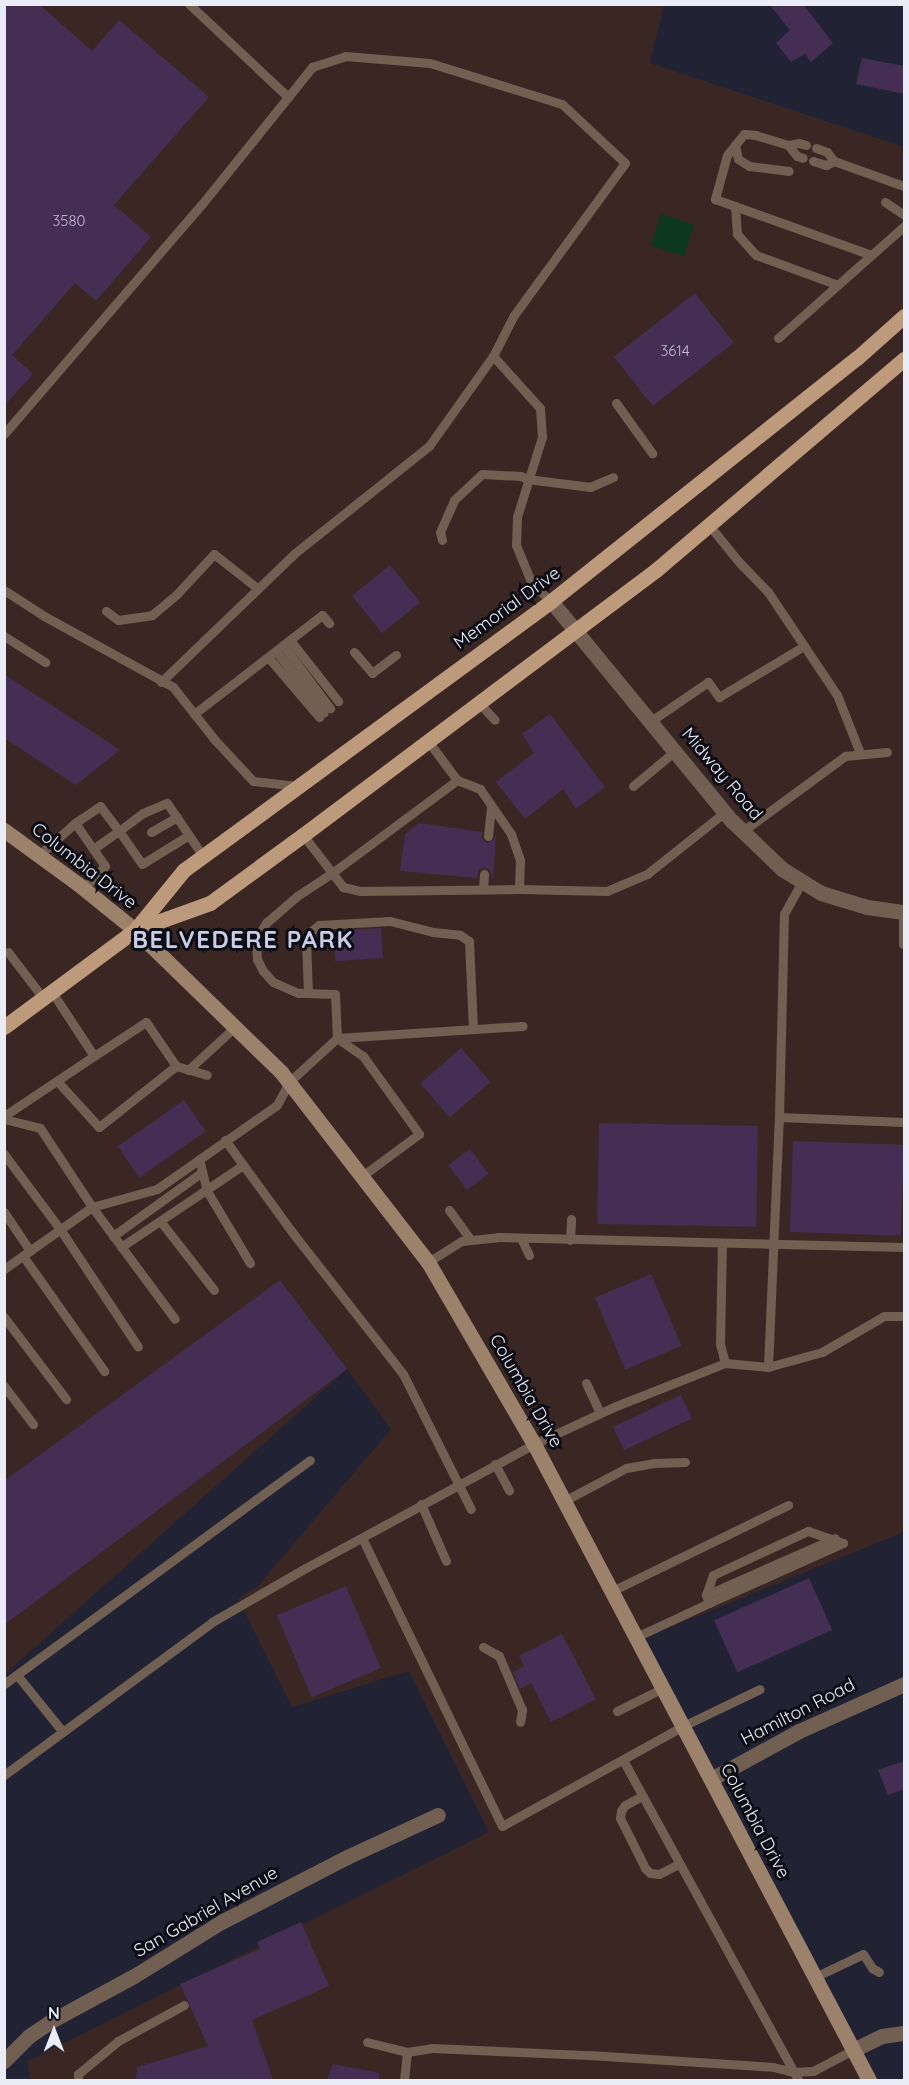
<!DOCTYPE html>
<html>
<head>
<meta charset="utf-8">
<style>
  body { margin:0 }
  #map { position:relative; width:909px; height:2085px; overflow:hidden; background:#212335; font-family:Quicksand,sans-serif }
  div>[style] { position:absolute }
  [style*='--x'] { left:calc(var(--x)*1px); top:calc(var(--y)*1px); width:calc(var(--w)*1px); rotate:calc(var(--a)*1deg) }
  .commercial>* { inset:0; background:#3a2723 }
  .green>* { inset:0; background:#0c3920; transform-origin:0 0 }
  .building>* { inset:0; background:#442e53; transform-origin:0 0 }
  .service>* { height:9px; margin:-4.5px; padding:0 4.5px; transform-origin:4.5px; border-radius:4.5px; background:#716052 }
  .minor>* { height:15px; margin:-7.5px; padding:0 7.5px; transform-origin:7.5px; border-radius:7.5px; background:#716052 }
  .tertiary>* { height:15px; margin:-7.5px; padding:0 7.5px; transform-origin:7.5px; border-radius:7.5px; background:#716052 }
  .secondary>* { height:15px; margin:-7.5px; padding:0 7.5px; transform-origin:7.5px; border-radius:7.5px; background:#9c816b }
  .primary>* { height:15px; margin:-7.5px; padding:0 7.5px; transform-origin:7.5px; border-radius:7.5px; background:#be9a7d }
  span { translate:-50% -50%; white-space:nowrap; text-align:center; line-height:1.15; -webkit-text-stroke:6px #0d0d15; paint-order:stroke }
  .number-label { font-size:15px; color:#c0bccf }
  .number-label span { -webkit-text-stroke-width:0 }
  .street-label { font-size:18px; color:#eaecf8 }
  .district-label { font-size:24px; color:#c9cde5; font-weight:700; letter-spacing:1.5px }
  .frame { position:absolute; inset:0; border:6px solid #eaecf8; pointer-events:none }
  .north { position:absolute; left:24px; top:2001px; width:60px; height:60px; -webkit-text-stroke:4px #0d0d15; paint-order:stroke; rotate:0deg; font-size:16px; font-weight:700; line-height:24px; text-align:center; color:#eaecf8 }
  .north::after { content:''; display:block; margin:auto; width:21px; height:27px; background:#eaecf8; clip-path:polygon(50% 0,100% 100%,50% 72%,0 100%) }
</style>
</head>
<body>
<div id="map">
  <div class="commercial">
    <div style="clip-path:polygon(5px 5px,664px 5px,650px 63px,904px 147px,904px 1532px,636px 1641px,875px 2080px,30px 2080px,28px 2061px,489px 1832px,409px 1671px,292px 1707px,238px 1599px,258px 1586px,391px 1429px,347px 1369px,5px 1674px)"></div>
  </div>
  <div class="green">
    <div style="left:661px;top:214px;width:35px;height:33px;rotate:18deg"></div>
  </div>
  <div class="building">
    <div style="clip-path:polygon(4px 4px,39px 4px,92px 51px,119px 20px,209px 97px,114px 205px,151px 237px,96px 301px,75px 283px,12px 355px,33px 374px,4px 406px)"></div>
    <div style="clip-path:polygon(769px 4px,803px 4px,833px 43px,811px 62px,805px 54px,791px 62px,776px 43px,790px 30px)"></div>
    <div style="clip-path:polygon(862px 58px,904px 66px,904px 94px,856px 84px)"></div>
    <div style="left:695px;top:293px;width:63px;height:103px;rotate:52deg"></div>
    <div style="left:390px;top:565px;width:48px;height:49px;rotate:51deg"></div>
    <div style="clip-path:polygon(4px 674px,105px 740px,120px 750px,76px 785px,4px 738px)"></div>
    <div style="clip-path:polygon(550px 714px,605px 787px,576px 809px,563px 789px,525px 819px,496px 782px,534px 753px,522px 734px)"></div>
    <div style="clip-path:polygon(419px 823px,482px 832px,482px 839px,487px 843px,493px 840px,496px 834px,493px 879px,490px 871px,485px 867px,479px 870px,477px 878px,400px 871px,405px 834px)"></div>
    <div style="left:381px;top:928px;width:30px;height:48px;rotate:86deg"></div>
    <div style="left:461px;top:1048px;width:45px;height:54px;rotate:49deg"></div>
    <div style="left:184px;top:1100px;width:38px;height:81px;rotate:55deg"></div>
    <div style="left:599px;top:1123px;width:159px;height:101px;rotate:1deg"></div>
    <div style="left:793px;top:1141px;width:111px;height:91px;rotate:2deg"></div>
    <div style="left:470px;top:1149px;width:31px;height:27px;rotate:53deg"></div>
    <div style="left:651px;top:1274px;width:78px;height:61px;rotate:67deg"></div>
    <div style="clip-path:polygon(280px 1280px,347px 1369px,4px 1625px,4px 1481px)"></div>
    <div style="left:681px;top:1395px;width:26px;height:75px;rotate:65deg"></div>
    <div style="left:809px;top:1578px;width:57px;height:104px;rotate:66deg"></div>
    <div style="left:346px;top:1586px;width:89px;height:75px;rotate:67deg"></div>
    <div style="clip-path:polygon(562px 1634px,596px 1699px,551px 1722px,531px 1683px,520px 1689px,513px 1672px,524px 1666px,519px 1656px)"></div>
    <div style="clip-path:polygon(904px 1761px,904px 1789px,888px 1795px,878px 1770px)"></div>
    <div style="clip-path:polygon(301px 1922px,329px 1986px,252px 2020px,273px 2080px,136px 2080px,137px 2067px,208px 2046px,180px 1984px,260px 1949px,257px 1942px)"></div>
    <div style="clip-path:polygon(333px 2064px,379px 2073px,379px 2080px,327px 2080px)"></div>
  </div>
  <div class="service">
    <div style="--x:189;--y:4;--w:136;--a:43.2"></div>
    <div style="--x:735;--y:145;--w:14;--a:78"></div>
    <div style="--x:738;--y:159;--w:13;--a:32"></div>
    <div style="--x:749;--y:166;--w:40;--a:7.1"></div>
    <div style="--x:788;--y:145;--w:14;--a:51"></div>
    <div style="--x:797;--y:156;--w:6;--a:18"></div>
    <div style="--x:806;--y:145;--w:7;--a:-164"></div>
    <div style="--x:799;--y:143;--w:11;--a:170"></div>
    <div style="--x:788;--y:145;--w:34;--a:-163"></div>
    <div style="--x:756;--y:135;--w:12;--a:-175"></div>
    <div style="--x:744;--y:134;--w:27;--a:129"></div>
    <div style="--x:727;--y:155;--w:46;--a:105.3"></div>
    <div style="--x:715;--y:199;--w:166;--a:19.7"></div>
    <div style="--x:816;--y:148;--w:12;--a:20"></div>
    <div style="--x:827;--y:152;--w:11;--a:52"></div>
    <div style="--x:834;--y:161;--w:74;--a:19.7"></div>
    <div style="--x:813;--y:161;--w:14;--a:17"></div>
    <div style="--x:826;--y:165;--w:9;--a:-27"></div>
    <div style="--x:885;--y:202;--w:23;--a:34"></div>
    <div style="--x:735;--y:206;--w:28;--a:86"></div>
    <div style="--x:737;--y:234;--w:28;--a:48"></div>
    <div style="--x:756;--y:255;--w:87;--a:20.1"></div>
    <div style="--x:778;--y:338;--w:169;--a:-41.6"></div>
    <div style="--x:616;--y:403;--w:62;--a:54.2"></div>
    <div style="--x:4;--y:434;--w:303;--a:-49.3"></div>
    <div style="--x:202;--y:204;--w:176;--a:-51.2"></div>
    <div style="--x:312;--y:67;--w:35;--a:-18"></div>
    <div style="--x:345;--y:56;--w:85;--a:4.7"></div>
    <div style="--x:430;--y:63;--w:138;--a:17.3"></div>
    <div style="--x:562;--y:104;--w:86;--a:43.1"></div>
    <div style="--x:625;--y:163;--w:188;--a:126.1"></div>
    <div style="--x:514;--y:315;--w:46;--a:117.1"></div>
    <div style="--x:493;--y:356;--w:70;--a:47.9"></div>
    <div style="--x:540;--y:408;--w:29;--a:86"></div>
    <div style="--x:542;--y:437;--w:84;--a:107.4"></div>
    <div style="--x:517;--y:517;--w:28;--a:92"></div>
    <div style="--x:516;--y:545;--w:42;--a:67.7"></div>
    <div style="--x:532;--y:584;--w:25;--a:42"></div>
    <div style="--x:709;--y:525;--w:48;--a:51"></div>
    <div style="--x:739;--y:562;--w:42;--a:46"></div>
    <div style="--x:768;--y:592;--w:124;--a:56.2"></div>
    <div style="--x:837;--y:695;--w:62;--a:68.4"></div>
    <div style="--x:442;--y:540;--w:8;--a:-104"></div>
    <div style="--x:440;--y:532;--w:35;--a:-66"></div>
    <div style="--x:454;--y:500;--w:38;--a:-43"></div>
    <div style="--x:482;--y:474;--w:39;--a:3"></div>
    <div style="--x:521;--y:476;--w:7;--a:27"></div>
    <div style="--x:527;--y:479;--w:64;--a:7.2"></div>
    <div style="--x:590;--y:487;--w:25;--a:-23"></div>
    <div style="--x:4;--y:590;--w:48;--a:33"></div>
    <div style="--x:44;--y:616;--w:147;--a:28.8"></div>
    <div style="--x:173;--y:687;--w:66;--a:51.7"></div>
    <div style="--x:214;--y:739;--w:57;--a:47.1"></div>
    <div style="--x:253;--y:781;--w:44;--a:6.5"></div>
    <div style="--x:106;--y:611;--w:15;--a:37"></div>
    <div style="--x:118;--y:620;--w:34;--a:-8"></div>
    <div style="--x:152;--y:615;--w:31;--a:-40"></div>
    <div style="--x:176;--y:595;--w:56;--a:-47.2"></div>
    <div style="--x:214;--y:554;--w:55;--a:38.3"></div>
    <div style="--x:4;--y:636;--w:49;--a:32.4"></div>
    <div style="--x:290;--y:640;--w:78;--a:51.8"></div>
    <div style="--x:283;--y:645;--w:79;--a:53.3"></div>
    <div style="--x:276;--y:651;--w:78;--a:52.3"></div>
    <div style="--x:354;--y:652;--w:28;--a:49"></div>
    <div style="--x:372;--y:673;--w:30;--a:-37"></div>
    <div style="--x:268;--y:657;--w:79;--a:49.6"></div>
    <div style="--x:161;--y:682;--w:186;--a:-43.9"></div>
    <div style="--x:295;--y:553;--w:171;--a:-38.6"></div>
    <div style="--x:429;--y:446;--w:110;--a:-54.6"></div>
    <div style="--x:479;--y:703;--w:23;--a:47"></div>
    <div style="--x:194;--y:714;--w:162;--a:-37.7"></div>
    <div style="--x:322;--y:615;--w:11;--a:49"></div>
    <div style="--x:651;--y:721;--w:69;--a:-34.4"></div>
    <div style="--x:708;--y:682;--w:19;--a:54"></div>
    <div style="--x:719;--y:697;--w:99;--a:-31"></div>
    <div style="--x:428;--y:741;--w:49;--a:53.4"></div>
    <div style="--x:457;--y:780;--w:25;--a:21"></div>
    <div style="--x:480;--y:789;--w:55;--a:55.4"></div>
    <div style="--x:511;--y:834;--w:28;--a:71"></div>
    <div style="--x:520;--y:860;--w:29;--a:92"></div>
    <div style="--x:519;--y:889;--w:88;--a:1.3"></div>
    <div style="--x:607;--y:891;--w:43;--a:-23"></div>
    <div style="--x:647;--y:874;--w:100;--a:-38.5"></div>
    <div style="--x:633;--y:786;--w:55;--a:-39.8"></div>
    <div style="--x:75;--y:823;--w:30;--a:-34"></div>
    <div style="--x:100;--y:806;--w:31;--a:53"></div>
    <div style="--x:119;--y:831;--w:30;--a:-37"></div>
    <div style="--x:143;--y:813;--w:26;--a:-23"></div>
    <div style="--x:167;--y:803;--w:64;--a:55.8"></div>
    <div style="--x:743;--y:831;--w:127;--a:-36.3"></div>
    <div style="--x:845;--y:756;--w:42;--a:-5.4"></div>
    <div style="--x:151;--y:832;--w:30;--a:-30"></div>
    <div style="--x:303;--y:835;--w:66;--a:52.4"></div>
    <div style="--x:343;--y:887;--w:18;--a:13"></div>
    <div style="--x:361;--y:891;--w:158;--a:-0.7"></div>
    <div style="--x:488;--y:836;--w:30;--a:-84"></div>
    <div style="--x:93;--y:849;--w:32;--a:-35"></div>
    <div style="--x:119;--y:831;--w:40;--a:55.1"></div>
    <div style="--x:142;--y:864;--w:55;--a:-31.7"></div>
    <div style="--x:39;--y:855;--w:48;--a:-41.6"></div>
    <div style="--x:75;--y:823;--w:52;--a:55.1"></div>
    <div style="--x:105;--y:866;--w:30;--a:134"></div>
    <div style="--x:483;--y:889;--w:15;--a:-86"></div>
    <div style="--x:903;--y:944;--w:32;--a:-90"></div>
    <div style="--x:8;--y:952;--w:58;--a:52.7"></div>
    <div style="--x:308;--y:993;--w:51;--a:-92.2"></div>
    <div style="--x:306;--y:942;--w:9;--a:-72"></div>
    <div style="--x:309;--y:933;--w:13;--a:-39"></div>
    <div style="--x:319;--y:925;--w:71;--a:-3.2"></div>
    <div style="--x:390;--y:921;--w:44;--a:14.3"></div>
    <div style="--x:433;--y:932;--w:27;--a:6"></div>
    <div style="--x:460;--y:935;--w:11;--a:34"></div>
    <div style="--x:469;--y:941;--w:88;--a:87.4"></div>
    <div style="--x:337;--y:1038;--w:32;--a:35"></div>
    <div style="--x:363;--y:1056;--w:96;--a:54.3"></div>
    <div style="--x:419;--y:1134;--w:71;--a:143.6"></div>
    <div style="--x:337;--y:1038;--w:186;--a:-3.7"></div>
    <div style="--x:94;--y:1056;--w:62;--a:-33.2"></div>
    <div style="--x:146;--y:1022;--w:53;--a:55.7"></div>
    <div style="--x:176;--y:1066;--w:32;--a:16"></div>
    <div style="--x:188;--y:1070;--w:64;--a:-42.5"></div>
    <div style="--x:58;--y:1082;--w:61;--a:47.7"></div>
    <div style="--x:99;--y:1127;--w:98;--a:-38.4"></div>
    <div style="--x:4;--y:1116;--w:108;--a:-33.7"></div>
    <div style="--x:94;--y:1056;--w:77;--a:-123.3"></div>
    <div style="--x:779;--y:1117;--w:125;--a:2.3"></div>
    <div style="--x:4;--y:1119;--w:37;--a:14"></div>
    <div style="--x:40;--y:1128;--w:95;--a:56.6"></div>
    <div style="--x:92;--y:1207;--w:139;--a:53.5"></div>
    <div style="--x:225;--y:1140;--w:114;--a:53.9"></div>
    <div style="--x:292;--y:1232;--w:180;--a:52"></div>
    <div style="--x:403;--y:1374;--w:151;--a:63.3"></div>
    <div style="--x:4;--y:1154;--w:94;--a:53.3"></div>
    <div style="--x:60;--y:1229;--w:141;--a:56.5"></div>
    <div style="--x:199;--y:1159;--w:33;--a:76"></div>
    <div style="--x:207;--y:1191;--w:84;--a:59.2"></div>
    <div style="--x:449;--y:1210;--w:37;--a:54"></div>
    <div style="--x:4;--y:1212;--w:47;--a:56.3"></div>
    <div style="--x:161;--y:1222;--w:86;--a:52.1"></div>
    <div style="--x:113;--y:1236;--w:110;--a:-35.7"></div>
    <div style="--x:521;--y:1238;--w:19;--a:65"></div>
    <div style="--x:570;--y:1240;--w:21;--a:-87"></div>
    <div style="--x:121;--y:1247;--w:147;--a:-33.9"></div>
    <div style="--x:23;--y:1256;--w:141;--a:54.8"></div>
    <div style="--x:428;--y:1262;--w:40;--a:-32"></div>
    <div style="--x:462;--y:1241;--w:36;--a:-6"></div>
    <div style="--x:498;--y:1237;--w:406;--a:1.4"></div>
    <div style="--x:4;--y:1269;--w:108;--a:-35.2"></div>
    <div style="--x:92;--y:1207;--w:67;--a:-15.5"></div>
    <div style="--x:157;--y:1189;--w:146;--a:-35"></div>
    <div style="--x:277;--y:1105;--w:26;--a:-62"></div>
    <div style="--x:289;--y:1082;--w:65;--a:-42.5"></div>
    <div style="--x:337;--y:1038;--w:44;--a:-92.6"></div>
    <div style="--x:335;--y:994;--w:37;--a:-178"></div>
    <div style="--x:298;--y:993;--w:27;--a:-156"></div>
    <div style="--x:273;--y:982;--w:15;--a:-132"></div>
    <div style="--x:263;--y:971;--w:13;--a:-117"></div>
    <div style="--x:257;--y:959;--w:19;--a:-93"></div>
    <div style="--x:256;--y:940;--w:20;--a:-60"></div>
    <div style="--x:266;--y:923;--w:41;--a:-41.1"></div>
    <div style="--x:297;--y:896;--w:42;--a:-33.3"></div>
    <div style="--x:332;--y:873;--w:156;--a:-36.6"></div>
    <div style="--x:4;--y:1317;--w:103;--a:52.9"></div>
    <div style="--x:725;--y:1363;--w:43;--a:5.3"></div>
    <div style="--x:768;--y:1367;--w:250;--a:-87.5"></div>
    <div style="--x:779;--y:1117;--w:203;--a:-88.6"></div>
    <div style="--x:784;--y:914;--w:38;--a:-61"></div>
    <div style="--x:768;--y:1367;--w:56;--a:-15.5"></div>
    <div style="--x:822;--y:1352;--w:72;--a:-30.1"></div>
    <div style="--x:884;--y:1316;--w:20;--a:0"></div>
    <div style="--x:586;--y:1383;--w:33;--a:65"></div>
    <div style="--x:4;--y:1386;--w:48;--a:52.7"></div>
    <div style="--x:495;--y:1464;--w:30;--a:62"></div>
    <div style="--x:564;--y:1501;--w:70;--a:-28"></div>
    <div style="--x:626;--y:1468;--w:28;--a:-10"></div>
    <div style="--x:654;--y:1463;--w:31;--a:-2"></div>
    <div style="--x:421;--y:1504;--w:62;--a:66.3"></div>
    <div style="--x:363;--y:1540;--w:318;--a:64.1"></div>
    <div style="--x:502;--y:1826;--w:207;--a:-28.9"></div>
    <div style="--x:683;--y:1726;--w:85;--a:-25.7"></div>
    <div style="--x:612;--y:1591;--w:196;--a:-26"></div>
    <div style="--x:706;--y:1595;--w:141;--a:-23.8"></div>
    <div style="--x:709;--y:1603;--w:147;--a:-24.1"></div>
    <div style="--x:636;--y:1637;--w:81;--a:-25"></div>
    <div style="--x:709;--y:1603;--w:9;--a:-111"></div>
    <div style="--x:706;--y:1595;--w:21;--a:-71"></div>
    <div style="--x:713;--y:1575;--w:105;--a:-24.9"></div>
    <div style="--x:808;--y:1531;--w:37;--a:19"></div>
    <div style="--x:483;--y:1647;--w:18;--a:29"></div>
    <div style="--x:499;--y:1656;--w:59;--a:66.9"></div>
    <div style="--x:522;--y:1710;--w:12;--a:99"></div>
    <div style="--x:17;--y:1675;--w:73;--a:51.1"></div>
    <div style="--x:4;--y:1684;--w:379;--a:-36.2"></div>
    <div style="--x:617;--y:1711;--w:51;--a:-26.6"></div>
    <div style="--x:623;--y:1760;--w:365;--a:61.3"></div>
    <div style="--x:4;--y:1775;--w:258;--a:-36.3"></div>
    <div style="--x:212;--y:1622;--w:104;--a:-30"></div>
    <div style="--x:302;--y:1570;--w:264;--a:-28.5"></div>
    <div style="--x:534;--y:1444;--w:90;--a:-24.9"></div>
    <div style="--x:616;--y:1406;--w:117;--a:-21.5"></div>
    <div style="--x:725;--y:1363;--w:20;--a:-105"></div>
    <div style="--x:720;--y:1344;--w:100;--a:-88.9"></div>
    <div style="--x:642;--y:1796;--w:19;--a:152"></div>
    <div style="--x:625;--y:1805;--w:7;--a:124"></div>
    <div style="--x:621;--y:1811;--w:7;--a:98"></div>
    <div style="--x:620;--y:1818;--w:56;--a:63.4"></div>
    <div style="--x:645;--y:1868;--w:7;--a:45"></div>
    <div style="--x:650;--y:1873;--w:9;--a:6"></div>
    <div style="--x:659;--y:1874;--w:22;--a:-27"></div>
    <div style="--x:815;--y:1977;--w:53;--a:-25.6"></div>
    <div style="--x:863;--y:1954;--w:17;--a:57"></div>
    <div style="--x:872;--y:1968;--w:8;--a:30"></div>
    <div style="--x:367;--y:2042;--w:41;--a:14"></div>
    <div style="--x:407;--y:2052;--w:28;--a:96"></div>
    <div style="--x:407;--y:2052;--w:25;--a:-9"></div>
    <div style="--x:432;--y:2048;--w:157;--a:2.6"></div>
    <div style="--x:589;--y:2055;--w:184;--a:3.7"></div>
    <div style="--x:773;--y:2067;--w:21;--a:14"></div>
    <div style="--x:793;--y:2072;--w:20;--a:-3"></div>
    <div style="--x:813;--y:2071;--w:45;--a:-27.7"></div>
    <div style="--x:78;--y:2080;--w:6;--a:-90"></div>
    <div style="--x:78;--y:2074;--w:52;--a:-39.5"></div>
    <div style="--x:118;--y:2041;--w:75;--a:-28.6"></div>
  </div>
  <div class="minor">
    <div style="--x:711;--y:1779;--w:100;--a:-28.6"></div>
    <div style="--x:799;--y:1731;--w:115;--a:-24.1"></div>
    <div style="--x:853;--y:2050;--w:32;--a:-26"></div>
    <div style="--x:882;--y:2036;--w:22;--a:-8"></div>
    <div style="--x:4;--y:2061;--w:35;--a:-45"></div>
    <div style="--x:29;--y:2036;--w:27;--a:-34"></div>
    <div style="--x:51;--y:2021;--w:94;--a:-28.5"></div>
    <div style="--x:134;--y:1976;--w:102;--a:-31.8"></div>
    <div style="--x:221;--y:1922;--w:142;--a:-27.3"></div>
    <div style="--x:347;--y:1857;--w:100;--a:-24.8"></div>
  </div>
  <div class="tertiary">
    <div style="--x:551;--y:601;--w:285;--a:50.6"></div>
    <div style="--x:732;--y:821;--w:69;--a:43.8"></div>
    <div style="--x:782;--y:869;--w:46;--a:31.6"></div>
    <div style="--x:821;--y:893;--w:48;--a:16.9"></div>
    <div style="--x:867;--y:907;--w:37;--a:8"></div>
  </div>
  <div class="secondary">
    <div style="--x:4;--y:830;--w:92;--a:36.1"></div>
    <div style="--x:78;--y:884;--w:73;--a:38.9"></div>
    <div style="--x:135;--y:930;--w:204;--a:44.2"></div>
    <div style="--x:281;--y:1072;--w:240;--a:52.3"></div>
    <div style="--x:428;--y:1262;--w:211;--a:59.8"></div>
    <div style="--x:534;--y:1444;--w:719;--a:62.22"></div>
  </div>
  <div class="primary">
    <div style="--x:135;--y:930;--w:80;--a:-19.8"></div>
    <div style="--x:210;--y:903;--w:115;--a:-36.2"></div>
    <div style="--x:303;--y:835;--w:441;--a:-36.9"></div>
    <div style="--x:656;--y:570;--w:326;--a:-40.4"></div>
    <div style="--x:4;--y:1027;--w:163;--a:-36.5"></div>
    <div style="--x:135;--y:930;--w:77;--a:-50.8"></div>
    <div style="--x:184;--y:870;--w:455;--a:-36.2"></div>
    <div style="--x:551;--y:601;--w:391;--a:-38.5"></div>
    <div style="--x:857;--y:358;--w:63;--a:-41.8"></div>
  </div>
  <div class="number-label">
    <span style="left:69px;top:221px">3580</span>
    <span style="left:675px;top:351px">3614</span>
  </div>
  <div class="street-label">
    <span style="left:507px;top:608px;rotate:-36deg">Memorial Drive</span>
    <span style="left:722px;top:774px;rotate:50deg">Midway Road</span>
    <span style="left:84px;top:866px;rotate:38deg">Columbia Drive</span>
    <span style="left:526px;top:1391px;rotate:60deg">Columbia Drive</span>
    <span style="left:798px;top:1712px;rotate:-27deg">Hamilton Road</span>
    <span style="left:755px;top:1821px;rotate:62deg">Columbia Drive</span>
    <span style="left:206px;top:1912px;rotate:-30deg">San Gabriel Avenue</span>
  </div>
  <div class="district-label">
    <span style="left:243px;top:940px">BELVEDERE PARK</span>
  </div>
  <div class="frame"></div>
  <div class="north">N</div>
</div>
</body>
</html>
